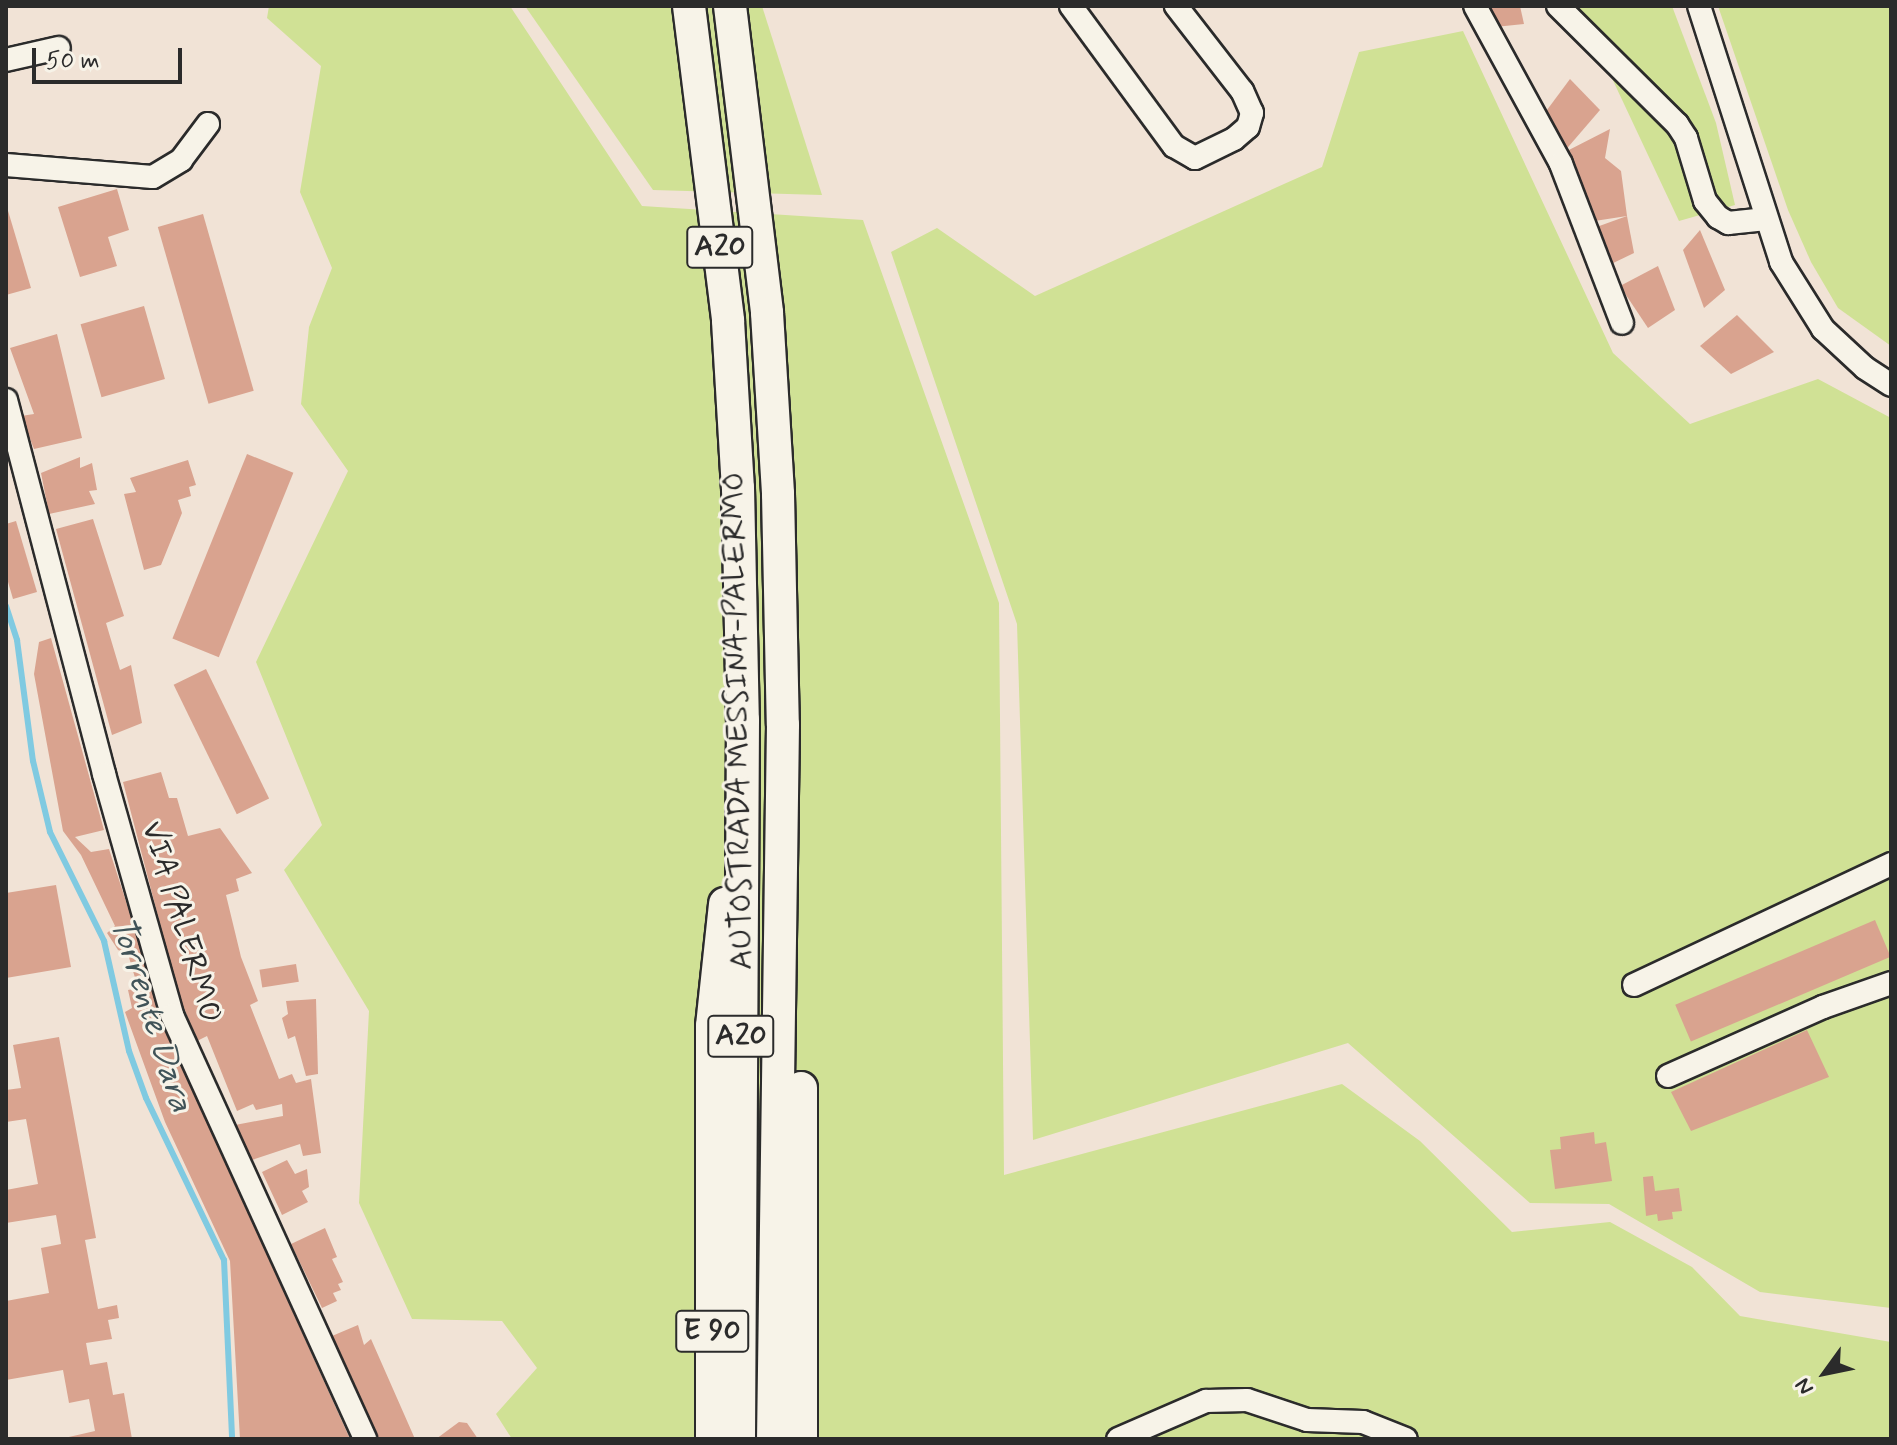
<!DOCTYPE html>
<html>
<head>
<meta charset="utf-8">
<style>
  body { margin:0 }
  #map { position:relative; width:1897px; height:1445px; overflow:hidden; background:#f1e3d6; font-family:Mynerve,sans-serif }
  div>[style] { position:absolute }
  [style*='--x'] { left:calc(var(--x)*1px); top:calc(var(--y)*1px); width:calc(var(--w)*1px); rotate:calc(var(--a)*1deg) }
  .green>* { inset:0; background:#d0e195 }
  .stream>* { height:6px; margin:-3px; padding:0 3px; transform-origin:3px; border-radius:3px; background:#80cae1 }
  .building>* { inset:0; background:#d9a38f; transform-origin:0 0 }
  .roads { filter:drop-shadow(2px 0 #2b2b2b) drop-shadow(-2px 0 #2b2b2b) drop-shadow(0 2px #2b2b2b) drop-shadow(0 -2px #2b2b2b) }
  .minor>* { height:22px; margin:-11px; padding:0 11px; transform-origin:11px; border-radius:11px; background:#f7f3e8 }
  .highway>* { height:32px; margin:-16px; padding:0 16px; transform-origin:16px; border-radius:16px; background:#f7f3e8 }
  span { translate:-50% -50%; white-space:nowrap; text-align:center; line-height:1.15; -webkit-text-stroke:6px #f7f3e8; paint-order:stroke }
  .shield-label span { padding:2px 6px; background:#f7f3e8; border:2px solid; border-radius:6px; -webkit-text-stroke-width:0 }
  .shield-label { font-size:30px; color:#2b2b2b; font-weight:700 }
  .street-label { font-size:32px; color:#2b2b2b }
  .water-label { font-size:34px; color:#405358; font-style:italic }
  .frame { position:absolute; inset:0; border:8px solid #2b2b2b; pointer-events:none }
  .north { position:absolute; left:1785px; top:1333px; width:80px; height:80px; -webkit-text-stroke:6px #f7f3e8; paint-order:stroke; rotate:237deg; font-size:22px; font-weight:700; line-height:32px; text-align:center; color:#2b2b2b }
  .north::after { content:''; display:block; margin:auto; width:28px; height:36px; background:#2b2b2b; clip-path:polygon(50% 0,100% 100%,50% 72%,0 100%) }
  .scale { position:absolute; left:32px; top:48px; width:150px; height:36px; box-sizing:border-box; border:4px solid #2b2b2b; border-top:0; padding-left:10px; font-size:24px; line-height:28px; white-space:nowrap; color:#2b2b2b; -webkit-text-stroke:6px #f7f3e8; paint-order:stroke }
</style>
</head>
<body>
<div id="map">
  <div class="green">
    <div style="clip-path:polygon(269px 6px,510px 6px,642px 206px,863px 220px,999px 603px,1004px 1175px,1342px 1084px,1420px 1141px,1512px 1232px,1610px 1222px,1692px 1267px,1740px 1316px,1891px 1342px,1891px 1439px,512px 1439px,496px 1414px,537px 1368px,502px 1321px,412px 1319px,359px 1203px,369px 1011px,284px 870px,322px 825px,256px 662px,348px 471px,301px 404px,309px 327px,332px 268px,300px 192px,321px 66px,267px 18px)"></div>
    <div style="clip-path:polygon(525px 6px,762px 6px,822px 195px,653px 190px)"></div>
    <div style="clip-path:polygon(1578px 6px,1672px 6px,1716px 123px,1735px 205px,1679px 221px)"></div>
    <div style="clip-path:polygon(1718px 6px,1891px 6px,1891px 346px,1838px 308px,1811px 262px,1788px 210px)"></div>
    <div style="clip-path:polygon(1463px 31px,1613px 353px,1690px 424px,1818px 379px,1891px 418px,1891px 1308px,1760px 1292px,1609px 1204px,1530px 1203px,1348px 1043px,1033px 1140px,1017px 624px,891px 252px,937px 228px,1035px 296px,1322px 167px,1359px 52px)"></div>
  </div>
  <div class="stream">
    <div style="--x:6;--y:606;--w:36;--a:72"></div>
    <div style="--x:17;--y:640;--w:122;--a:82.5"></div>
    <div style="--x:33;--y:761;--w:73;--a:76.5"></div>
    <div style="--x:50;--y:832;--w:122;--a:63.6"></div>
    <div style="--x:104;--y:941;--w:113;--a:77.2"></div>
    <div style="--x:129;--y:1051;--w:50;--a:70.1"></div>
    <div style="--x:146;--y:1098;--w:180;--a:64.3"></div>
    <div style="--x:224;--y:1260;--w:179;--a:87.4"></div>
  </div>
  <div class="building">
    <div style="clip-path:polygon(1488px 6px,1520px 6px,1524px 24px,1495px 27px)"></div>
    <div style="clip-path:polygon(1570px 79px,1600px 110px,1563px 153px,1544px 114px)"></div>
    <div style="clip-path:polygon(1610px 129px,1605px 158px,1621px 171px,1627px 216px,1588px 222px,1563px 153px)"></div>
    <div style="clip-path:polygon(117px 189px,129px 230px,108px 237px,117px 266px,80px 277px,58px 207px)"></div>
    <div style="clip-path:polygon(6px 204px,31px 288px,6px 295px)"></div>
    <div style="left:203px;top:214px;width:184px;height:47px;rotate:74deg"></div>
    <div style="clip-path:polygon(1627px 216px,1634px 253px,1607px 266px,1591px 229px)"></div>
    <div style="clip-path:polygon(1700px 230px,1725px 290px,1704px 308px,1683px 250px)"></div>
    <div style="clip-path:polygon(1658px 266px,1675px 310px,1648px 328px,1620px 286px)"></div>
    <div style="left:144px;top:306px;width:76px;height:66px;rotate:74deg"></div>
    <div style="clip-path:polygon(1737px 315px,1774px 352px,1731px 374px,1700px 346px)"></div>
    <div style="clip-path:polygon(57px 334px,82px 438px,34px 449px,21px 416px,34px 414px,10px 348px)"></div>
    <div style="left:247px;top:454px;width:50px;height:199px;rotate:22deg"></div>
    <div style="clip-path:polygon(80px 457px,80px 468px,92px 463px,97px 490px,89px 491px,95px 504px,49px 514px,41px 473px)"></div>
    <div style="clip-path:polygon(188px 460px,196px 485px,189px 487px,191px 496px,178px 500px,182px 513px,161px 565px,144px 570px,124px 494px,136px 492px,130px 478px)"></div>
    <div style="clip-path:polygon(93px 519px,124px 616px,106px 623px,120px 670px,131px 665px,142px 723px,112px 735px,56px 529px)"></div>
    <div style="clip-path:polygon(16px 521px,37px 592px,13px 599px,6px 575px,6px 524px)"></div>
    <div style="clip-path:polygon(51px 638px,104px 830px,75px 837px,91px 852px,109px 849px,173px 1046px,350px 1439px,240px 1439px,230px 1261px,165px 1122px,125px 1012px,132px 1008px,128px 990px,138px 988px,128px 954px,118px 950px,107px 933px,115px 926px,81px 855px,63px 831px,34px 674px,39px 642px)"></div>
    <div style="left:206px;top:669px;width:144px;height:36px;rotate:64deg"></div>
    <div style="clip-path:polygon(161px 772px,169px 798px,177px 798px,188px 836px,220px 828px,252px 873px,236px 879px,239px 891px,226px 895px,241px 957px,258px 1001px,250px 1005px,279px 1079px,292px 1074px,296px 1083px,311px 1079px,321px 1153px,303px 1156px,300px 1144px,252px 1160px,235px 1125px,283px 1116px,282px 1104px,256px 1110px,253px 1104px,237px 1111px,207px 1036px,197px 1041px,178px 993px,123px 782px)"></div>
    <div style="clip-path:polygon(56px 885px,71px 967px,6px 978px,6px 893px)"></div>
    <div style="left:1875px;top:920px;width:40px;height:217px;rotate:67deg"></div>
    <div style="left:296px;top:964px;width:18px;height:37px;rotate:81deg"></div>
    <div style="clip-path:polygon(316px 999px,318px 1074px,306px 1076px,295px 1036px,288px 1039px,282px 1018px,288px 1014px,286px 1001px)"></div>
    <div style="clip-path:polygon(1807px 1030px,1829px 1077px,1691px 1131px,1671px 1092px)"></div>
    <div style="clip-path:polygon(59px 1037px,96px 1238px,85px 1240px,98px 1309px,117px 1305px,119px 1318px,108px 1320px,112px 1339px,86px 1343px,90px 1365px,107px 1362px,113px 1395px,124px 1393px,132px 1439px,60px 1439px,95px 1431px,89px 1399px,69px 1403px,63px 1370px,6px 1380px,6px 1301px,49px 1293px,41px 1248px,61px 1244px,56px 1215px,6px 1223px,6px 1190px,38px 1184px,26px 1119px,6px 1122px,6px 1090px,21px 1088px,13px 1045px)"></div>
    <div style="clip-path:polygon(1594px 1132px,1595px 1144px,1606px 1142px,1612px 1181px,1555px 1189px,1550px 1150px,1561px 1149px,1560px 1137px)"></div>
    <div style="clip-path:polygon(287px 1160px,295px 1174px,307px 1169px,309px 1187px,302px 1191px,308px 1202px,282px 1215px,262px 1172px)"></div>
    <div style="clip-path:polygon(1653px 1176px,1655px 1191px,1679px 1188px,1682px 1211px,1672px 1212px,1673px 1219px,1658px 1221px,1657px 1214px,1646px 1216px,1643px 1177px)"></div>
    <div style="clip-path:polygon(325px 1228px,337px 1257px,332px 1259px,343px 1282px,338px 1284px,341px 1290px,333px 1293px,337px 1301px,322px 1308px,291px 1244px)"></div>
    <div style="clip-path:polygon(358px 1325px,364px 1345px,371px 1339px,415px 1439px,376px 1439px,332px 1336px)"></div>
    <div style="clip-path:polygon(459px 1422px,467px 1423px,478px 1439px,436px 1439px)"></div>
  </div>
  <div class="roads">
    <div class="minor">
      <div style="--x:1071;--y:6;--w:174;--a:53.7"></div>
      <div style="--x:1174;--y:146;--w:24;--a:30"></div>
      <div style="--x:1195;--y:158;--w:43;--a:-26"></div>
      <div style="--x:1234;--y:139;--w:18;--a:-41"></div>
      <div style="--x:1248;--y:127;--w:15;--a:-74"></div>
      <div style="--x:1252;--y:113;--w:24;--a:-114"></div>
      <div style="--x:1242;--y:91;--w:108;--a:-127.8"></div>
      <div style="--x:1475;--y:6;--w:180;--a:61.4"></div>
      <div style="--x:1561;--y:164;--w:170;--a:69"></div>
      <div style="--x:1558;--y:6;--w:168;--a:44.8"></div>
      <div style="--x:1677;--y:124;--w:17;--a:57"></div>
      <div style="--x:1686;--y:138;--w:66;--a:73.2"></div>
      <div style="--x:1705;--y:201;--w:21;--a:51"></div>
      <div style="--x:1718;--y:217;--w:12;--a:31"></div>
      <div style="--x:1728;--y:223;--w:36;--a:-6"></div>
      <div style="--x:1699;--y:6;--w:269;--a:72.2"></div>
      <div style="--x:1781;--y:262;--w:79;--a:57.9"></div>
      <div style="--x:1823;--y:329;--w:57;--a:42.9"></div>
      <div style="--x:1865;--y:368;--w:31;--a:33"></div>
      <div style="--x:6;--y:60;--w:54;--a:-12.8"></div>
      <div style="--x:6;--y:165;--w:147;--a:4.7"></div>
      <div style="--x:153;--y:177;--w:33;--a:-31"></div>
      <div style="--x:181;--y:160;--w:45;--a:-53.1"></div>
      <div style="--x:6;--y:400;--w:387;--a:75.3"></div>
      <div style="--x:104;--y:774;--w:250;--a:74.2"></div>
      <div style="--x:172;--y:1015;--w:466;--a:65.5"></div>
      <div style="--x:1634;--y:985;--w:284;--a:-25.2"></div>
      <div style="--x:1668;--y:1076;--w:170;--a:-24"></div>
      <div style="--x:1823;--y:1007;--w:72;--a:-19.4"></div>
      <div style="--x:1118;--y:1439;--w:96;--a:-23.4"></div>
      <div style="--x:1206;--y:1401;--w:41;--a:-1.4"></div>
      <div style="--x:1247;--y:1400;--w:63;--a:18.4"></div>
      <div style="--x:1307;--y:1420;--w:56;--a:2"></div>
      <div style="--x:1363;--y:1422;--w:46;--a:21.6"></div>
    </div>
    <div class="highway">
      <div style="--x:689;--y:6;--w:317;--a:82.9"></div>
      <div style="--x:728;--y:321;--w:167;--a:86.6"></div>
      <div style="--x:738;--y:488;--w:232;--a:88.8"></div>
      <div style="--x:743;--y:720;--w:719;--a:90.32"></div>
      <div style="--x:730;--y:6;--w:309;--a:83.1"></div>
      <div style="--x:767;--y:313;--w:181;--a:86.5"></div>
      <div style="--x:778;--y:494;--w:231;--a:88.8"></div>
      <div style="--x:783;--y:725;--w:714;--a:90.8"></div>
      <div style="--x:801;--y:1088;--w:351;--a:90"></div>
      <div style="--x:712;--y:1439;--w:413;--a:-90"></div>
      <div style="--x:712;--y:1026;--w:123;--a:-83.9"></div>
    </div>
  </div>
  <div class="shield-label">
    <span style="left:720px;top:247px">A20</span>
    <span style="left:741px;top:1036px">A20</span>
    <span style="left:712px;top:1331px">E 90</span>
  </div>
  <div class="street-label">
    <span style="left:738px;top:721px;rotate:-91deg">AUTOSTRADA MESSINA-PALERMO</span>
    <span style="left:181px;top:922px;rotate:73deg">VIA PALERMO</span>
  </div>
  <div class="water-label">
    <span style="left:151px;top:1014px;rotate:72deg">Torrente Dara</span>
  </div>
  <div class="frame"></div>
  <div class="north">N</div>
  <div class="scale">50 m</div>
</div>
</body>
</html>
